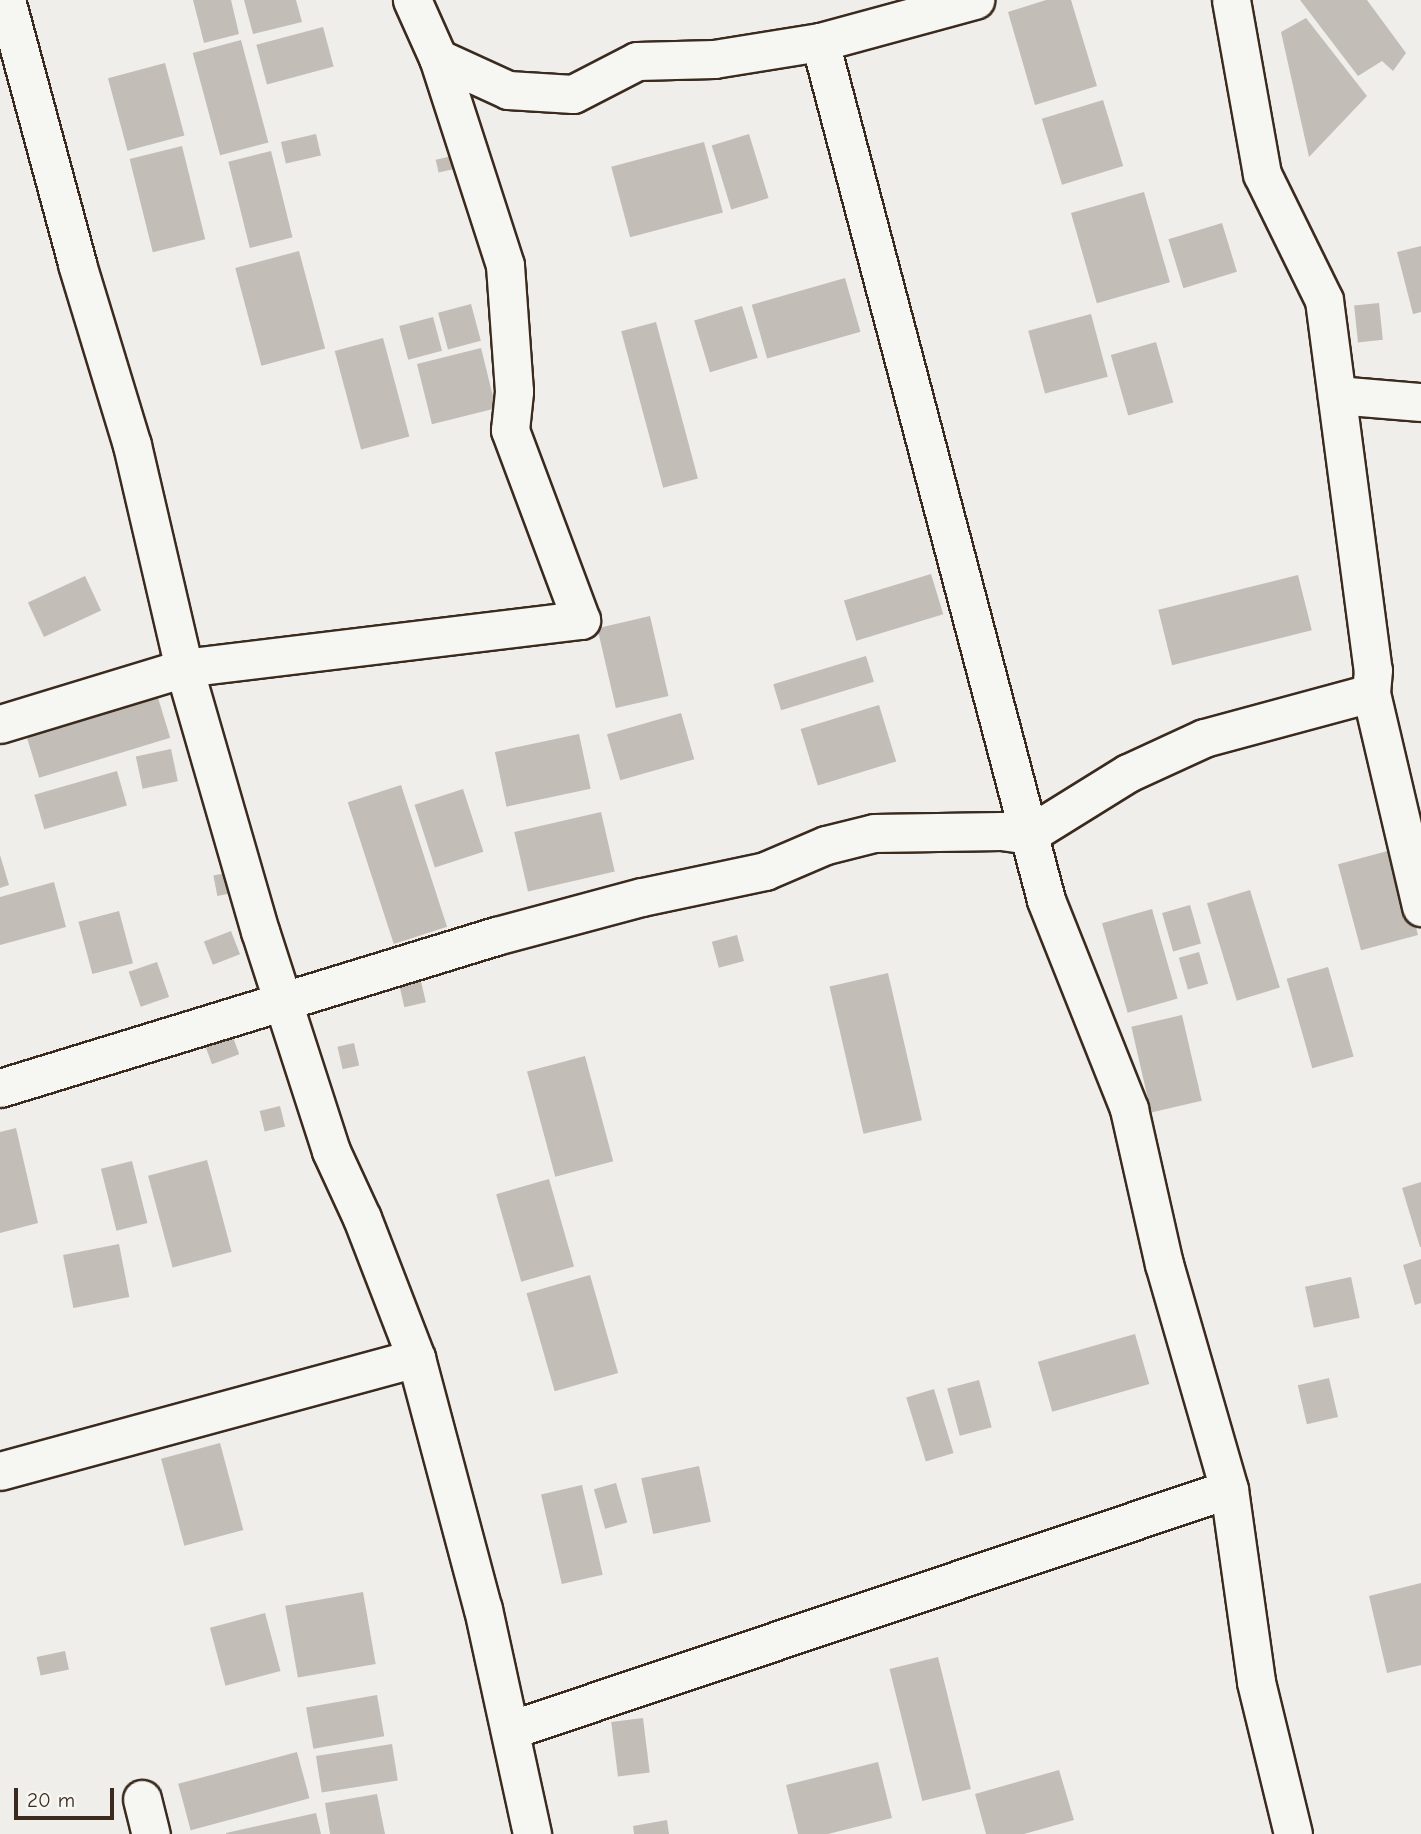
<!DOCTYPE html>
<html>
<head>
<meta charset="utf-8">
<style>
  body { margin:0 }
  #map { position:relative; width:1421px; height:1834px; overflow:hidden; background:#efeeea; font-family:"Comic Neue",sans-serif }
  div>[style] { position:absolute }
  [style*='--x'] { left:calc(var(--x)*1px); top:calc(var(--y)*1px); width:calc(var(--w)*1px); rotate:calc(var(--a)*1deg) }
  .building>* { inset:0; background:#c2bdb7; transform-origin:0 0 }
  .roads { filter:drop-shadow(2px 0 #3b2a1e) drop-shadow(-2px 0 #3b2a1e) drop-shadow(0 2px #3b2a1e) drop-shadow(0 -2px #3b2a1e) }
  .minor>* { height:37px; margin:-18.5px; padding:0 18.5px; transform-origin:18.5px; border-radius:18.5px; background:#f6f6f2 }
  span { translate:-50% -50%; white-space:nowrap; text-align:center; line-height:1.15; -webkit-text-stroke:5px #f6f6f2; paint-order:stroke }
  .scale { position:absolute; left:14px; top:1788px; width:100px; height:32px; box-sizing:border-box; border:4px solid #3b2a1e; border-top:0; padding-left:9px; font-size:21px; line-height:24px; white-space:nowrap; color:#3b2a1e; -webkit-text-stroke:5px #f6f6f2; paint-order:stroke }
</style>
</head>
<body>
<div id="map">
  <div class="building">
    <div style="clip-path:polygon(193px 0,231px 0,239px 34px,204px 43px)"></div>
    <div style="clip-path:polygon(244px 0,296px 0,302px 22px,253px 34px)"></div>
    <div style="clip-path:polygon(1046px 0,1071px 0,1097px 86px,1035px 105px,1008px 12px)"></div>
    <div style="clip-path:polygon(1300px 0,1367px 0,1406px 53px,1393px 71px,1382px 61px,1358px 76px)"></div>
    <div style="clip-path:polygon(1306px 18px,1367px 96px,1309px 157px,1281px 32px)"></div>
    <div style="left:323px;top:27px;width:41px;height:69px;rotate:75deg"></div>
    <div style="left:241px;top:40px;width:106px;height:50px;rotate:75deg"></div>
    <div style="left:165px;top:63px;width:75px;height:59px;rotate:75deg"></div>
    <div style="left:1103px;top:100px;width:69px;height:64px;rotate:73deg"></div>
    <div style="left:316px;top:134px;width:22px;height:36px;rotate:77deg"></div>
    <div style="left:749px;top:134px;width:67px;height:39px;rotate:73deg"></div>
    <div style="left:704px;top:142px;width:73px;height:96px;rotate:75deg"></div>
    <div style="left:182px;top:146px;width:96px;height:54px;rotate:76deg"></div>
    <div style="left:271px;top:151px;width:89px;height:44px;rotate:76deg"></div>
    <div style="left:461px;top:154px;width:13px;height:26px;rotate:77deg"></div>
    <div style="left:1144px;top:192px;width:94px;height:76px;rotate:74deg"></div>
    <div style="left:1222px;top:223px;width:51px;height:56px;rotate:73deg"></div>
    <div style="clip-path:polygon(1421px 246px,1421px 312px,1413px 314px,1397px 252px)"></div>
    <div style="left:299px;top:251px;width:101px;height:66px;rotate:75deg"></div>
    <div style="left:845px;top:278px;width:56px;height:97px;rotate:74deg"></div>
    <div style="left:1379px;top:303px;width:37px;height:25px;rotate:84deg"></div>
    <div style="left:471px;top:304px;width:38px;height:34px;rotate:75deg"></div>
    <div style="left:742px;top:306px;width:54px;height:50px;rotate:73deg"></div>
    <div style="left:1091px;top:314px;width:65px;height:65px;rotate:75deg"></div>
    <div style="left:433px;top:317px;width:35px;height:35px;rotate:75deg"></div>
    <div style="left:656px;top:322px;width:162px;height:36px;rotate:75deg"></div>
    <div style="left:383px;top:338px;width:102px;height:50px;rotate:75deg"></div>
    <div style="left:1156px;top:342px;width:63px;height:47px;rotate:74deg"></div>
    <div style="left:481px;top:348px;width:62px;height:66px;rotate:76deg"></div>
    <div style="left:931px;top:574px;width:42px;height:91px;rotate:73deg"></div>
    <div style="left:1298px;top:575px;width:57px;height:144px;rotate:76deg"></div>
    <div style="left:85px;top:576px;width:38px;height:63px;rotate:65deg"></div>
    <div style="left:650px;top:616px;width:82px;height:54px;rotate:77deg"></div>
    <div style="left:866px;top:656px;width:27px;height:97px;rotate:73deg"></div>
    <div style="left:155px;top:688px;width:52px;height:137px;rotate:73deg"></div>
    <div style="left:879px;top:705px;width:59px;height:82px;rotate:73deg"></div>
    <div style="left:681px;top:713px;width:48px;height:77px;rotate:74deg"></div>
    <div style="left:579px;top:734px;width:56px;height:86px;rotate:78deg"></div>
    <div style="left:171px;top:749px;width:33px;height:36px;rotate:78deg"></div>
    <div style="left:117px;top:771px;width:36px;height:86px;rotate:74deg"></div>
    <div style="left:401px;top:785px;width:149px;height:56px;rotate:72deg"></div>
    <div style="left:463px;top:789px;width:66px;height:51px;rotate:72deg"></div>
    <div style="left:601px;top:812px;width:61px;height:89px;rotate:77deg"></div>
    <div style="left:1395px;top:849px;width:89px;height:59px;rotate:75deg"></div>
    <div style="clip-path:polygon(0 855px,9px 885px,0 888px)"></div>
    <div style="left:231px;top:872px;width:21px;height:18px;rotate:79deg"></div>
    <div style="clip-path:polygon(54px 882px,66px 927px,0 945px,0 897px)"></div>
    <div style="left:1250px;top:890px;width:102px;height:45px;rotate:73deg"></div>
    <div style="left:1190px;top:905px;width:40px;height:29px;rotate:74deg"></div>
    <div style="left:1152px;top:909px;width:93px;height:52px;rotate:74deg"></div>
    <div style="left:119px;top:911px;width:54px;height:42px;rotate:75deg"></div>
    <div style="left:231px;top:931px;width:25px;height:29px;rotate:69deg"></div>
    <div style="left:737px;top:935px;width:27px;height:26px;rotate:75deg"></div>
    <div style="left:1199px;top:952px;width:33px;height:21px;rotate:74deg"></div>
    <div style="left:157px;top:962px;width:37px;height:30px;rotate:71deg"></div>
    <div style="left:1328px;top:967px;width:93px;height:43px;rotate:74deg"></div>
    <div style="left:888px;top:973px;width:151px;height:60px;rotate:77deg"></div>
    <div style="left:420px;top:977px;width:26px;height:22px;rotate:77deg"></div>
    <div style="left:1182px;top:1015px;width:88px;height:52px;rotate:77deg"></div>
    <div style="left:230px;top:1029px;width:27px;height:29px;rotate:70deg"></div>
    <div style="left:354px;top:1043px;width:23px;height:17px;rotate:77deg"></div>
    <div style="left:585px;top:1056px;width:109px;height:60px;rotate:75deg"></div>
    <div style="left:280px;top:1106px;width:21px;height:21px;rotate:76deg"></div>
    <div style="clip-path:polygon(16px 1128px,38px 1223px,0 1233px,0 1132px)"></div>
    <div style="left:207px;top:1160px;width:95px;height:61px;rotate:75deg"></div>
    <div style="left:132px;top:1161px;width:64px;height:32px;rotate:76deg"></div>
    <div style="left:549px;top:1179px;width:91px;height:55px;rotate:74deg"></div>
    <div style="clip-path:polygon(1421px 1182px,1421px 1247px,1420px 1247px,1402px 1188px)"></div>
    <div style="left:119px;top:1244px;width:54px;height:57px;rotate:79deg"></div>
    <div style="clip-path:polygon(1421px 1259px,1421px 1303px,1415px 1305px,1403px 1265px)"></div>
    <div style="left:590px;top:1275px;width:102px;height:66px;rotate:74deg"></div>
    <div style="left:1351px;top:1277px;width:42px;height:47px;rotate:78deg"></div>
    <div style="left:1135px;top:1334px;width:52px;height:101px;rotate:74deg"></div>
    <div style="left:1329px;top:1378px;width:40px;height:32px;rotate:77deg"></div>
    <div style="left:979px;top:1380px;width:49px;height:33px;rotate:75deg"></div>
    <div style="left:934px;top:1389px;width:67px;height:29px;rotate:73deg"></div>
    <div style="left:220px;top:1443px;width:90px;height:61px;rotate:75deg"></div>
    <div style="left:699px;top:1466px;width:57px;height:59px;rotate:78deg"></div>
    <div style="left:616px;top:1483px;width:41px;height:23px;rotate:74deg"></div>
    <div style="left:582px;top:1485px;width:92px;height:42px;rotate:77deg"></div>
    <div style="clip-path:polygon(1421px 1583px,1421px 1665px,1387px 1673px,1369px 1596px)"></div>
    <div style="left:363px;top:1592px;width:73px;height:79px;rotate:80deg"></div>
    <div style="left:265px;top:1613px;width:60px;height:57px;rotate:75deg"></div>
    <div style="left:65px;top:1651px;width:19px;height:29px;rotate:78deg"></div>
    <div style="left:938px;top:1657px;width:136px;height:50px;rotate:76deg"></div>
    <div style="left:377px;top:1695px;width:42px;height:72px;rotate:80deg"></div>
    <div style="left:643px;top:1718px;width:55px;height:32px;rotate:83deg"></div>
    <div style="left:392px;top:1744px;width:37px;height:77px;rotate:81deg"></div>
    <div style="left:297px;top:1752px;width:48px;height:123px;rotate:75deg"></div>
    <div style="clip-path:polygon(878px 1762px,892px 1818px,828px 1834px,798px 1834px,786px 1785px)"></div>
    <div style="clip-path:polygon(1059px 1770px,1074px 1820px,1024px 1834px,986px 1834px,975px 1794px)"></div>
    <div style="clip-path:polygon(377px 1794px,385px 1834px,330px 1834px,325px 1803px)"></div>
    <div style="clip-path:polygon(316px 1813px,321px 1834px,226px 1834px,226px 1833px)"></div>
    <div style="clip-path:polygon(667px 1820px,669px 1834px,634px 1834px,633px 1826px)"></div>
  </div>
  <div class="roads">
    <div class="minor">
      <div style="--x:6;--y:0;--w:273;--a:74.9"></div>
      <div style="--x:77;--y:264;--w:189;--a:73.1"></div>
      <div style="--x:132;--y:445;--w:229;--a:76.9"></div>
      <div style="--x:184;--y:668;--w:274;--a:73.9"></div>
      <div style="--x:260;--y:931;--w:231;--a:72.1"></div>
      <div style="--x:331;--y:1151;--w:74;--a:65.2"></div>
      <div style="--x:362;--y:1218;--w:150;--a:68.9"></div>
      <div style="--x:416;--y:1358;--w:260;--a:75.1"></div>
      <div style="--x:483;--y:1609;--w:230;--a:77.7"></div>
      <div style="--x:1231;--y:0;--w:177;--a:79.9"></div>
      <div style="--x:1262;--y:174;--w:140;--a:63.8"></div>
      <div style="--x:1324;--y:300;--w:373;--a:82.5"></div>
      <div style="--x:1373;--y:670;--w:23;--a:95"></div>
      <div style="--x:1371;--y:693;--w:220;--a:76.8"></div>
      <div style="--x:820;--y:42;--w:887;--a:75.24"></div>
      <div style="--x:1046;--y:900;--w:225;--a:68.3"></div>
      <div style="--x:1129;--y:1109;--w:159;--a:77.3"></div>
      <div style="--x:1164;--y:1264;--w:234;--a:73.9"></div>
      <div style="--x:1229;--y:1489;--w:195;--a:82"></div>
      <div style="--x:1256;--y:1682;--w:156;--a:76.3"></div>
      <div style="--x:438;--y:58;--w:77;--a:24.6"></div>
      <div style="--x:508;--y:90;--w:65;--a:3.5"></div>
      <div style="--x:573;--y:94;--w:72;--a:-27.3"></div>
      <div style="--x:637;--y:61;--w:77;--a:-1.5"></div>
      <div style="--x:714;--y:59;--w:107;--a:-9.1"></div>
      <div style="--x:820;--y:42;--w:161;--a:-15.2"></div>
      <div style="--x:1337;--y:395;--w:84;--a:4.8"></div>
      <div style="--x:0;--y:724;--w:192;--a:-16.9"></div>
      <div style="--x:184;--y:668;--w:400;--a:-6.9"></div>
      <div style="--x:581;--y:620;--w:203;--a:-110.5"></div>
      <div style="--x:510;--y:430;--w:39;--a:-84"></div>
      <div style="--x:514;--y:391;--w:126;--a:-94.1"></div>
      <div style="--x:505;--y:265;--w:218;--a:-107.9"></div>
      <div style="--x:438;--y:58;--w:64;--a:-114.1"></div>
      <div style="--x:0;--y:1088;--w:519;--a:-17.04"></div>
      <div style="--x:496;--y:936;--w:151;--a:-15"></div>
      <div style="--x:642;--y:897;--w:126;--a:-11.9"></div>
      <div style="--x:765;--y:871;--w:66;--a:-23.1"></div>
      <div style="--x:826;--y:845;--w:49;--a:-14"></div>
      <div style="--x:874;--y:833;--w:127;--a:-0.9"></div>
      <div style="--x:1001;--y:831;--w:27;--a:8"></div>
      <div style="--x:1028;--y:835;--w:118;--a:-31.8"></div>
      <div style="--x:1128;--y:773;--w:84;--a:-24.7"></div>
      <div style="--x:1204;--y:738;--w:173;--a:-15.1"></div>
      <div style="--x:0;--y:1471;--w:431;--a:-15.2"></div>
      <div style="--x:510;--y:1730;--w:758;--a:-18.53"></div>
      <div style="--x:142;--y:1799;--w:36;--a:76"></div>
    </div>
  </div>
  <div class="scale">20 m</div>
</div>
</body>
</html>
